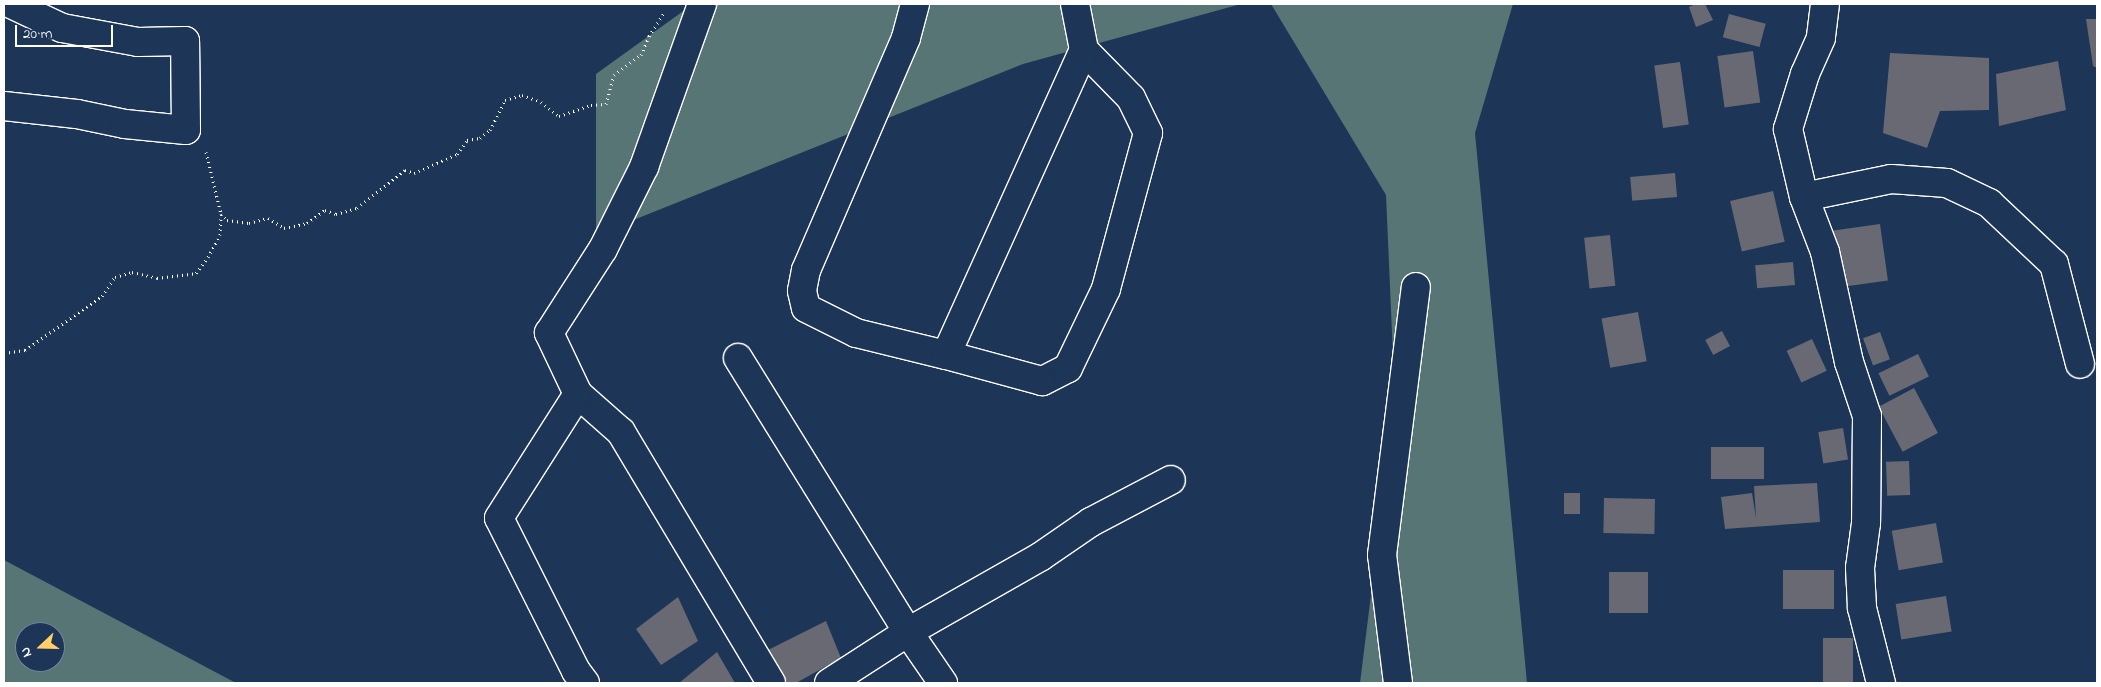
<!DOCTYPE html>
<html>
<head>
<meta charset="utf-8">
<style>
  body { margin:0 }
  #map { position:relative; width:2101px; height:687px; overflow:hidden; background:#1d3557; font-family:"Indie Flower",sans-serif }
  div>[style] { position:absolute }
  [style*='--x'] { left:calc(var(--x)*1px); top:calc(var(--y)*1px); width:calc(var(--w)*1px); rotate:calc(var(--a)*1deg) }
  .green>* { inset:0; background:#567574 }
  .building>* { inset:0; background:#686972; transform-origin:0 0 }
  .path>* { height:3px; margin-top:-1.5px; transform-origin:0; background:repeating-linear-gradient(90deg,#fff 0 1px,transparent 0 5px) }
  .roads { filter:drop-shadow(1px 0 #fff) drop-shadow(-1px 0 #fff) drop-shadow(0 1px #fff) drop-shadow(0 -1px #fff) }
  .minor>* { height:28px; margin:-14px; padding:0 14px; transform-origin:14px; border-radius:14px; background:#1d3557 }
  span { translate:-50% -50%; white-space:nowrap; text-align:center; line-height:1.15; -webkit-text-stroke:4.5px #1d3557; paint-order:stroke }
  .frame { position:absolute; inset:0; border:5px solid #fff; pointer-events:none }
  .north { position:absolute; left:15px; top:622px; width:50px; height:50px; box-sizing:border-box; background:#1d3557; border:1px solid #77869a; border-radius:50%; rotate:249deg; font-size:14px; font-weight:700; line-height:20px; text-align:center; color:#fff }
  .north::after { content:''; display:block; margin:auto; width:18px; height:22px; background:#ffd166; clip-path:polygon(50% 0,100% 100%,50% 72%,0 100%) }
  .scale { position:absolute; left:15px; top:25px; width:98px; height:22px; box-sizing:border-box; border:2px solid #fff; border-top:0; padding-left:6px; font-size:15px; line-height:18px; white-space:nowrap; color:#fff; -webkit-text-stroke:4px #1d3557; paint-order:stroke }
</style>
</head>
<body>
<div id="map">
  <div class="green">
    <div style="clip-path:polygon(693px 4px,1241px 4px,1023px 64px,596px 235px,596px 74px)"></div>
    <div style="clip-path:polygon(1271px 4px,1513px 4px,1475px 133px,1527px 683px,1360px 683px,1395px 402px,1386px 195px)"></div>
    <div style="clip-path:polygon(evenodd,4px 560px,236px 683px,4px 683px,4px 560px,25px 632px,55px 632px,55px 662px,25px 662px,25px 632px)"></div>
  </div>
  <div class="building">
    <div style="clip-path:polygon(1695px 4px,1705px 4px,1713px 20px,1696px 27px,1689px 7px)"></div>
    <div style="left:1729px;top:14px;width:38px;height:24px;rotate:15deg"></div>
    <div style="clip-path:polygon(2086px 19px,2097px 19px,2097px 68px,2093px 66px)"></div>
    <div style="left:1753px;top:51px;width:52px;height:36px;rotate:82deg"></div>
    <div style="clip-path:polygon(1890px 53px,1989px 58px,1989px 110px,1940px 111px,1927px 148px,1883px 133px)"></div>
    <div style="clip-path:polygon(2058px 61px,2066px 110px,1999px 126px,1996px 74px)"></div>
    <div style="left:1680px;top:62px;width:63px;height:26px;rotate:82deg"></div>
    <div style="left:1675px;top:173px;width:24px;height:45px;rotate:85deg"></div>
    <div style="left:1773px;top:191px;width:52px;height:44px;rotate:77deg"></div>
    <div style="left:1880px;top:224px;width:57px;height:47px;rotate:82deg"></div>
    <div style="left:1610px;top:235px;width:51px;height:26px;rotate:84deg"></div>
    <div style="left:1793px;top:262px;width:23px;height:38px;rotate:85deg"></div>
    <div style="left:1638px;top:312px;width:50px;height:37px;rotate:80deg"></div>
    <div style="left:1722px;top:331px;width:17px;height:19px;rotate:62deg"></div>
    <div style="left:1880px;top:332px;width:29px;height:18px;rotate:70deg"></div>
    <div style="left:1812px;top:339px;width:35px;height:28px;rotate:65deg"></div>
    <div style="left:1918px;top:354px;width:25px;height:44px;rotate:64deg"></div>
    <div style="left:1914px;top:388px;width:51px;height:40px;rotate:62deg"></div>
    <div style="left:1843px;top:428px;width:32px;height:25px;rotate:81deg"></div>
    <div style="left:1711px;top:447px;width:53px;height:32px"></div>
    <div style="left:1909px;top:461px;width:34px;height:23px;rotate:88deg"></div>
    <div style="clip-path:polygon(1817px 483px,1820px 522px,1725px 529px,1721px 497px,1752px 493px,1756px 518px,1754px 486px)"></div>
    <div style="left:1564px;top:493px;width:16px;height:21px"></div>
    <div style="left:1604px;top:498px;width:51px;height:35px;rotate:1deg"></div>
    <div style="left:1936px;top:523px;width:40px;height:45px;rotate:80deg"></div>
    <div style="left:1783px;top:570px;width:51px;height:39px"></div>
    <div style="left:1609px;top:572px;width:39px;height:41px"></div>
    <div style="left:1946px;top:596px;width:36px;height:51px;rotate:81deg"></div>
    <div style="clip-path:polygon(678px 597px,698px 641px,661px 665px,636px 629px)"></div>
    <div style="clip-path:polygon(826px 621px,841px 658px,796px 683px,788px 683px,768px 650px)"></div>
    <div style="left:1823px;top:638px;width:30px;height:45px"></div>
    <div style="clip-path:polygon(717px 652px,735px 683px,679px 683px)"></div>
  </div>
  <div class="path">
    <div style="--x:206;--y:152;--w:64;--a:76.4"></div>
    <div style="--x:4;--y:353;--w:21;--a:-8"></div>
    <div style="--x:25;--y:350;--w:94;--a:-35"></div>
    <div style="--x:102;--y:296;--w:23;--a:-56"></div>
    <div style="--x:115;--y:277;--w:18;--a:-16"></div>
    <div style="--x:132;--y:272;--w:26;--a:13"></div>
    <div style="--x:157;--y:278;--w:39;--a:-7"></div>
    <div style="--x:196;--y:273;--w:20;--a:-53"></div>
    <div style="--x:208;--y:257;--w:25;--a:-61"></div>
    <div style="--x:220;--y:235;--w:21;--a:-87"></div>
    <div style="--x:221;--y:214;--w:8;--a:45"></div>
    <div style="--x:227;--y:220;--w:22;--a:8"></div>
    <div style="--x:249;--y:223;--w:20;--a:-15"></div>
    <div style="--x:268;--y:218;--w:19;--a:32"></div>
    <div style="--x:284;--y:228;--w:24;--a:-12"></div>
    <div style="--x:307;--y:223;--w:22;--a:-36"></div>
    <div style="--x:325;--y:210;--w:12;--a:20"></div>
    <div style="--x:336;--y:214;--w:22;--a:-16"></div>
    <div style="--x:357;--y:208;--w:61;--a:-38.4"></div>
    <div style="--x:405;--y:170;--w:9;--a:18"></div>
    <div style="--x:414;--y:173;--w:47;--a:-23.8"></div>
    <div style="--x:457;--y:154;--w:17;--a:-54"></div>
    <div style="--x:467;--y:140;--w:13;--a:-9"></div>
    <div style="--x:480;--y:138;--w:13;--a:-39"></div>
    <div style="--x:490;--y:130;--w:34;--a:-63"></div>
    <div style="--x:505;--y:100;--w:18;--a:-16"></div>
    <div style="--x:522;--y:95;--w:20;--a:20"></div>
    <div style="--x:541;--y:102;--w:23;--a:38"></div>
    <div style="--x:559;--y:116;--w:34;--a:-19"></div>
    <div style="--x:591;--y:105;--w:15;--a:-4"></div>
    <div style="--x:606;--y:104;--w:30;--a:-75"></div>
    <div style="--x:614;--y:75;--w:34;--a:-37"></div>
    <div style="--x:641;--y:55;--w:21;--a:-67"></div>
    <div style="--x:649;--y:36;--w:27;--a:-57"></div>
  </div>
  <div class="roads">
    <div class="minor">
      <div style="--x:915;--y:4;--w:35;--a:105"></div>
      <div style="--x:906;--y:38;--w:253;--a:113.3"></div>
      <div style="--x:806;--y:270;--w:21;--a:101"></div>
      <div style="--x:802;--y:291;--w:17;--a:77"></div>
      <div style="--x:806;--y:308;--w:56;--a:26.6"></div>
      <div style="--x:856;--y:333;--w:93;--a:13.7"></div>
      <div style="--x:1075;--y:4;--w:47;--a:78.9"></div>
      <div style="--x:1084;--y:50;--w:67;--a:45.6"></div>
      <div style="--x:1131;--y:98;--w:39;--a:64"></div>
      <div style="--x:1148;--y:133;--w:162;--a:105.1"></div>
      <div style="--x:1106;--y:289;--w:88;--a:115.7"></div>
      <div style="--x:1068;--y:368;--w:29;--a:153"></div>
      <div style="--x:1042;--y:381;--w:99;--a:-164.8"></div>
      <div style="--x:946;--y:355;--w:335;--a:-65.7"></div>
      <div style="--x:1825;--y:4;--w:34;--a:97"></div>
      <div style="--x:1821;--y:38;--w:39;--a:114"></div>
      <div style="--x:1805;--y:74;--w:58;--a:107.2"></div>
      <div style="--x:1788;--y:129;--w:70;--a:76.8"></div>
      <div style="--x:1804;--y:197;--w:59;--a:69.1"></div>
      <div style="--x:1825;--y:252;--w:113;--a:77.7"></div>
      <div style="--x:1849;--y:362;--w:57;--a:71.6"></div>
      <div style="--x:1867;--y:416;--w:107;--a:90.5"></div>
      <div style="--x:1866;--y:523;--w:45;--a:97.6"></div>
      <div style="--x:1860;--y:568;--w:40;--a:87.1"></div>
      <div style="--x:1862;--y:608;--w:77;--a:75.8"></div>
      <div style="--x:4;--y:106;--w:73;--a:6.3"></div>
      <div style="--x:77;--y:114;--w:49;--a:11.8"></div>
      <div style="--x:125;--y:124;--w:61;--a:5.6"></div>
      <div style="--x:186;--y:130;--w:89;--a:-90.6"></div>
      <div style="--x:185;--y:41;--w:47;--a:178.8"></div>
      <div style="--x:138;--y:42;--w:77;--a:-169.6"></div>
      <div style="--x:62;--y:28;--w:56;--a:-154.8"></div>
      <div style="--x:1804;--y:197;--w:89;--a:-11.7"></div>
      <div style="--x:1891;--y:179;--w:56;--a:4.1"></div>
      <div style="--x:1947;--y:183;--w:47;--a:25.5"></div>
      <div style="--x:1989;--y:203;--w:89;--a:43.2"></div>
      <div style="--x:2054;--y:264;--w:103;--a:75.4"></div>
      <div style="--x:738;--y:358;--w:322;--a:58.2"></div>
      <div style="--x:908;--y:632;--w:152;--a:-29.6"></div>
      <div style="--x:1040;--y:557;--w:62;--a:-34.5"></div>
      <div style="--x:1091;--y:522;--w:90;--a:-27.7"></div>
      <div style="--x:578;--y:394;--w:57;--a:41.5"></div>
      <div style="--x:621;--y:432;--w:292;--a:59.1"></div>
      <div style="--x:585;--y:683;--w:15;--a:-127"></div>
      <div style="--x:576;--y:671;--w:171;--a:-116.7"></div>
      <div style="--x:499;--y:518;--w:147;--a:-57.5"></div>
      <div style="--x:578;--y:394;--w:68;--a:-115.4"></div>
      <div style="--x:549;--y:333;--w:100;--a:-57.3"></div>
      <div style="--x:603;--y:249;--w:92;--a:-63.4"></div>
      <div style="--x:644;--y:167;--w:173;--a:-70.4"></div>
      <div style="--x:829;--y:683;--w:94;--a:-32.8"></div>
      <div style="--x:908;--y:632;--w:62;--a:55.5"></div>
      <div style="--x:1398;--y:683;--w:129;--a:-97.1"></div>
      <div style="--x:1382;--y:555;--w:270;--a:-82.8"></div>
    </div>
  </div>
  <div class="frame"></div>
  <div class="north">N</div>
  <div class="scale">20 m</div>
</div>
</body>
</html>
